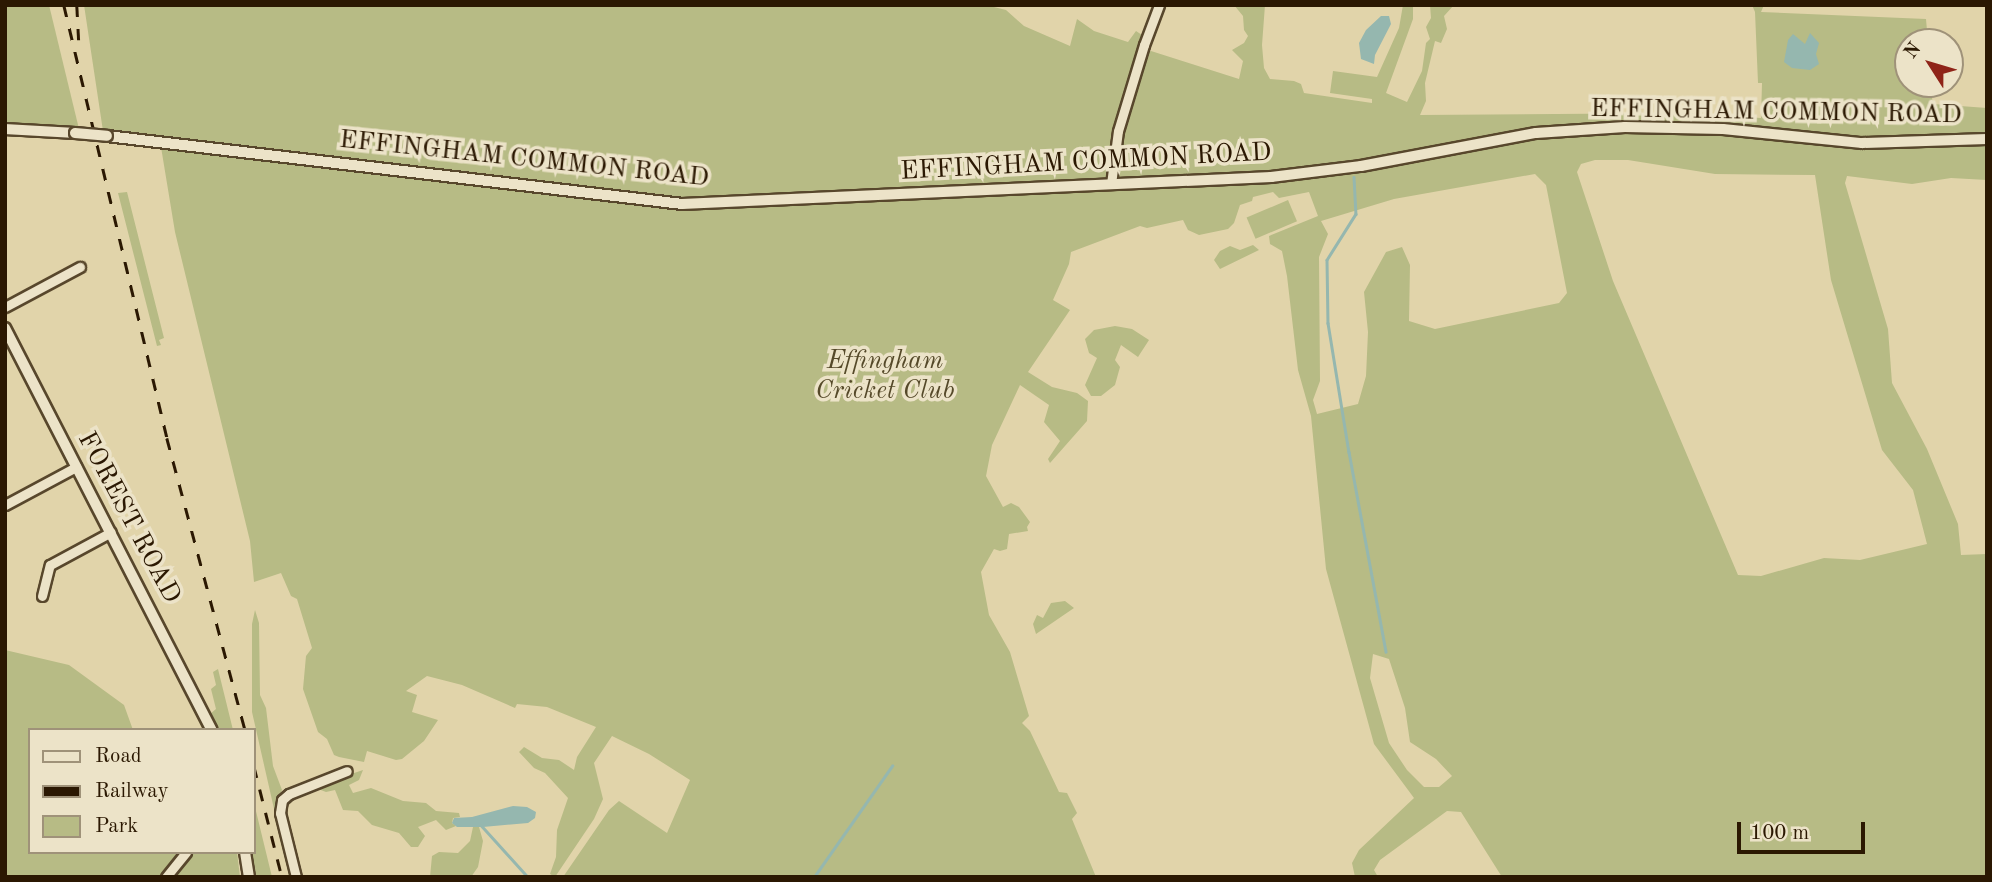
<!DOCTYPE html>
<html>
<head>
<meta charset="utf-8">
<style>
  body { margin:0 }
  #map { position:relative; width:1992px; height:882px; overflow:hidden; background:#e1d4aa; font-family:"Old Standard TT",serif }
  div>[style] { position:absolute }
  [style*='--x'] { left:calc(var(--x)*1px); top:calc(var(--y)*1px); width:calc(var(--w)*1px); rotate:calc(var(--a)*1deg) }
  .green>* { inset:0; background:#b7bb85; transform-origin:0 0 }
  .water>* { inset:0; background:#95b7af }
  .stream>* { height:2.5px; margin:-1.25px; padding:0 1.25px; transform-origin:1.25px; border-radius:1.25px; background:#95b7af }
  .roads { filter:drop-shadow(2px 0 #58472c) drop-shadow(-2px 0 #58472c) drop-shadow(0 2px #58472c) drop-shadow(0 -2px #58472c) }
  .minor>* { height:9px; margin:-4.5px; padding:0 4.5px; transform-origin:4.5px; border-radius:4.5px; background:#ece3c8 }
  .tertiary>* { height:10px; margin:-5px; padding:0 5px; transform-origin:5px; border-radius:5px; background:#ece3c8 }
  .rail>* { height:2.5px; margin-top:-1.25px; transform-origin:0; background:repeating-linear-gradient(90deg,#2b1802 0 12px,transparent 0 24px) }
  .bridges { filter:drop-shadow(2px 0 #58472c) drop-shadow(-2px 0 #58472c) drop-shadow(0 2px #58472c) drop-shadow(0 -2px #58472c) }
  .tertiary-bridge>* { height:10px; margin:-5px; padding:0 5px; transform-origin:5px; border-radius:5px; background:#ece3c8 }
  span { translate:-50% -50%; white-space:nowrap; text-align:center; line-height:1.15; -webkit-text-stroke:7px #ece3c8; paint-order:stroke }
  .street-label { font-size:26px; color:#2b1802 }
  .park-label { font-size:26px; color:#554929; font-style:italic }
  .frame { position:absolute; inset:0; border:7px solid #2b1802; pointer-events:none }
  .legend { position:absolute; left:28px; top:728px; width:228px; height:126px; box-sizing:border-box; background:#ece3c8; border:2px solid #9f9279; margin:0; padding:9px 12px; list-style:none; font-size:21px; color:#2b1802 }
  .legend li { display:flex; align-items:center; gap:14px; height:35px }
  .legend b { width:35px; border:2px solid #9f9279 }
  .north { position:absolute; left:1894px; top:28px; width:70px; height:70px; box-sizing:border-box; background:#ece3c8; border:2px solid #9f9279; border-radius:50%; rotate:307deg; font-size:19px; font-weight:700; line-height:28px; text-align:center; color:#2b1802 }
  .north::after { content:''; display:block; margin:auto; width:24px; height:32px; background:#8f2418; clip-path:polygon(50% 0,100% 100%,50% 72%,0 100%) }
  .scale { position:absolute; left:1737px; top:822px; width:128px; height:32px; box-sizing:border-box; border:4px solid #2b1802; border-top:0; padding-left:9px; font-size:21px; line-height:24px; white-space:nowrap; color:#2b1802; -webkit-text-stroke:5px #ece3c8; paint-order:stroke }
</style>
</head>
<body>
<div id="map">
  <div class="green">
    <div style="clip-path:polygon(5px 5px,49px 5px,79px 129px,5px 124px)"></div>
    <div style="clip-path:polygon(evenodd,84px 5px,986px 5px,1006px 10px,1024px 26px,1070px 46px,1077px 19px,1094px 31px,1128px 42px,1136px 31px,1142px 35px,1137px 54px,1151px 51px,1239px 79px,1243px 61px,1232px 50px,1244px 43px,1248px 36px,1244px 30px,1243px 16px,1234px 5px,1265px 5px,1262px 45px,1264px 68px,1270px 79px,1294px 81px,1301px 84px,1304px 93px,1372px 103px,1372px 99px,1330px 93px,1333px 71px,1377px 77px,1399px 28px,1403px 5px,1413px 5px,1413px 19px,1386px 93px,1407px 102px,1422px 71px,1426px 43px,1430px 39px,1426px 27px,1431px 18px,1430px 5px,1454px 5px,1444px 16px,1447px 29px,1441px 43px,1435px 41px,1425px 83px,1426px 101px,1420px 115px,1683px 113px,1761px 118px,1762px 83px,1758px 83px,1755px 12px,1752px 5px,1764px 5px,1761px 12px,1926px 19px,1928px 42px,1908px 42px,1908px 84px,1930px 84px,1933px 104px,1987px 108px,1987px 180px,1951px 178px,1912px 184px,1847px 176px,1845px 183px,1888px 329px,1892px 383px,1927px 449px,1958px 524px,1961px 555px,1987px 554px,1987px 877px,1502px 877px,1461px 812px,1447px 811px,1380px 860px,1374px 870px,1378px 877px,1355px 877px,1352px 863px,1359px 850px,1414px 798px,1374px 744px,1326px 569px,1311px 416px,1298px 370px,1287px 276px,1282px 251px,1270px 244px,1269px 236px,1318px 216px,1309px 192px,1279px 198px,1273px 192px,1253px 197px,1252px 201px,1240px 205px,1234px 223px,1228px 229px,1199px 235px,1188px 230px,1183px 220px,1147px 228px,1140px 226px,1071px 252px,1069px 264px,1053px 300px,1070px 310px,1028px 372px,1052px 387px,1077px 393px,1088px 401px,1087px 421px,1050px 463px,1048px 459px,1060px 441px,1044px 422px,1049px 405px,1020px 385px,992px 445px,986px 476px,1003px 507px,1011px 503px,1019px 507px,1030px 522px,1027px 527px,1028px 531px,1009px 534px,1007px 549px,1000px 551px,994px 549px,981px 572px,989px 615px,1010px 652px,1029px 716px,1022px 723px,1030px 731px,1059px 792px,1067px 793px,1077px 813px,1072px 819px,1096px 877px,563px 877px,609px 810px,619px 801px,667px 833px,690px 780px,649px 754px,612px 736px,594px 763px,603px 799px,594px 819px,555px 877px,550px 874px,556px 857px,557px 830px,568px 798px,545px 773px,534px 768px,519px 752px,524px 747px,542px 758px,559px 760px,574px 770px,577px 757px,596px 727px,547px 707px,517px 704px,515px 708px,462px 685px,427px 676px,406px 691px,417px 695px,412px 712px,438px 720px,424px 741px,402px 759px,396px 760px,367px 751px,364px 762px,339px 757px,334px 755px,327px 739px,318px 732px,303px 689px,306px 656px,312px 648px,297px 599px,291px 596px,281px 573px,254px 582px,250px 541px,175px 232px,161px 147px,103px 131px,84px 5px,1595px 160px,1628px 160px,1715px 174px,1815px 175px,1831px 280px,1882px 450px,1913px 490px,1927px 544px,1860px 560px,1824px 558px,1761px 576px,1738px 575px,1613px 281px,1577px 172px,1581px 164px,1595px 160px,84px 5px,1535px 174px,1546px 185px,1567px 293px,1559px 303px,1435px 329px,1409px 321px,1410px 265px,1402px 247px,1386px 252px,1364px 292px,1368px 332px,1366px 376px,1358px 404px,1317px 414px,1313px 400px,1320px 381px,1319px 257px,1328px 234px,1321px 221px,1394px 199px,1535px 174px,84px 5px,1373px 654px,1389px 659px,1405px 708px,1410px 742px,1436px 759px,1452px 776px,1439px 787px,1424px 787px,1407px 770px,1389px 743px,1370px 678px,1373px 654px)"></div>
    <div style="clip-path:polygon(127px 192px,164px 338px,159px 340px,161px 345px,157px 346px,118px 193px)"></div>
    <div style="left:1288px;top:200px;width:23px;height:45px;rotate:67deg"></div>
    <div style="clip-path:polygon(1253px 245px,1259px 250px,1220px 269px,1214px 260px,1220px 251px,1230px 246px,1240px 250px)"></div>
    <div style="clip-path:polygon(1115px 326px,1132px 329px,1149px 340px,1138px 357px,1121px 345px,1115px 360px,1120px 367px,1115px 385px,1101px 396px,1091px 396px,1085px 385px,1097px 358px,1089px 353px,1085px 339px,1094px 330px)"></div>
    <div style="clip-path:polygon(1065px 601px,1074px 608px,1036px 634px,1033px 624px,1037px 615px,1043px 618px,1051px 603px)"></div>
    <div style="clip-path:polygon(255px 610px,259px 623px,260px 695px,266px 708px,273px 766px,282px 790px,277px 799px,278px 817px,293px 877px,289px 877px,287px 866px,252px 712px,252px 624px)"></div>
    <div style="clip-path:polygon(5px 650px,69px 665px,124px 705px,133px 730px,30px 730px,30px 852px,237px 852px,240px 877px,5px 877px)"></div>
    <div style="clip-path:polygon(218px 669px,233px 730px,218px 730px,210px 714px,216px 709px,211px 689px,216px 685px,213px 672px)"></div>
    <div style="clip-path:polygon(363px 770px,359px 780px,349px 785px,353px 793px,371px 788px,403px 801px,426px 803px,436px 811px,459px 813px,460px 817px,453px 818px,452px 823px,456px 826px,446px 830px,436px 820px,418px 827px,425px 836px,418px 847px,411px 847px,399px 833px,372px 825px,358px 811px,343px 810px,335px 790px,326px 792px,313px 787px)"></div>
    <div style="clip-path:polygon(254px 803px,272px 877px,253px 877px,249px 852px,254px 852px)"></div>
    <div style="clip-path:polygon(473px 827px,479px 827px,483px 841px,478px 867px,471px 877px,430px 877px,432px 856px,439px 852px,458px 853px,470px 841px)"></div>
  </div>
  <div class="water">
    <div style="clip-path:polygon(1381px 16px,1389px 16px,1391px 24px,1375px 55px,1374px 64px,1361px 59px,1359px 43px,1366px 30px)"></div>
    <div style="clip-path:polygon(1810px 33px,1819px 43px,1816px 54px,1819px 64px,1810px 70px,1792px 68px,1784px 62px,1788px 40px,1793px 34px,1805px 44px)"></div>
    <div style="clip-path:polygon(513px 806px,527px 807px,536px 812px,535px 818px,528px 823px,483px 827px,457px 827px,452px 823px,454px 818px,472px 817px)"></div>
  </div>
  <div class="stream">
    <div style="--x:1354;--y:177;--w:37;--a:87"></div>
    <div style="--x:1356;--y:214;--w:54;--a:122.2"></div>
    <div style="--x:1327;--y:260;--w:63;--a:89.1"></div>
    <div style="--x:1328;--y:323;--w:131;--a:80.8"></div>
    <div style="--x:1349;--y:452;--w:203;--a:79.5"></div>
    <div style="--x:481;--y:825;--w:70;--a:47.9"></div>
    <div style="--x:814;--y:877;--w:136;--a:-54.9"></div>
  </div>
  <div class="roads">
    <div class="minor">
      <div style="--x:1111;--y:184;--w:53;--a:-82.5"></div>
      <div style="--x:1118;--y:131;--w:90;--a:-73.2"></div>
      <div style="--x:1144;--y:45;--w:43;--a:-69.4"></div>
      <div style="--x:5;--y:307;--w:85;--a:-28.1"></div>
      <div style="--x:5;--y:505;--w:81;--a:-28.2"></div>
      <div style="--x:42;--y:596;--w:32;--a:-76"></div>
      <div style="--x:50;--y:565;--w:69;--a:-28.4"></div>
      <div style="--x:166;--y:877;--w:32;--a:-51"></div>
      <div style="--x:296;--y:877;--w:66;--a:-104"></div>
      <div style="--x:280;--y:813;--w:13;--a:-81"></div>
      <div style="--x:282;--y:800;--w:9;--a:-41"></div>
      <div style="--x:289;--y:794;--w:62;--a:-21.6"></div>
    </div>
    <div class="tertiary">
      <div style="--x:5;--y:129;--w:70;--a:3.3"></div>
      <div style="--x:107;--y:136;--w:579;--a:6.74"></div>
      <div style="--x:682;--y:204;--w:590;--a:-2.62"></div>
      <div style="--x:1271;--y:177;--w:91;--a:-7"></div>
      <div style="--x:1361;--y:166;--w:178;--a:-10.7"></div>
      <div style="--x:1536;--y:133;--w:89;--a:-3.9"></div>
      <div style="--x:1625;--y:127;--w:98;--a:1.2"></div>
      <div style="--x:1723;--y:129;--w:140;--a:5.8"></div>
      <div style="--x:1862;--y:143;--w:125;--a:-1.8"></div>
      <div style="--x:5;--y:328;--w:452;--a:62.8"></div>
      <div style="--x:245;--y:852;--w:25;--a:81"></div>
    </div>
  </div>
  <div class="rail">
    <div style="--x:64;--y:5;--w:445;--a:76.6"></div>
    <div style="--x:167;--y:438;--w:302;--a:75"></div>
    <div style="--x:77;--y:5;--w:35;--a:87"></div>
    <div style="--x:254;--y:766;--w:114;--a:75.8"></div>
  </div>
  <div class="bridges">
    <div class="tertiary-bridge">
      <div style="--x:75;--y:133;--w:32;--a:5"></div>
    </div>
  </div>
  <div class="street-label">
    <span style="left:1776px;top:113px;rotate:1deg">EFFINGHAM COMMON ROAD</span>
    <span style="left:524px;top:160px;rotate:6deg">EFFINGHAM COMMON ROAD</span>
    <span style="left:1086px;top:163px;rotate:-3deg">EFFINGHAM COMMON ROAD</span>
    <span style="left:128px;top:518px;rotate:62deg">FOREST ROAD</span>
  </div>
  <div class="park-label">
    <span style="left:885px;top:377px">Effingham<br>Cricket Club</span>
  </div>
  <div class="frame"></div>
  <ul class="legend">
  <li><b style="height:9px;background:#ece3c8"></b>Road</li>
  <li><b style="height:9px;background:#2b1802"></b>Railway</li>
  <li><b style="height:19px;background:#b7bb85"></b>Park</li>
  </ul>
  <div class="north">N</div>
  <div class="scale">100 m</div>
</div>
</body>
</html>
